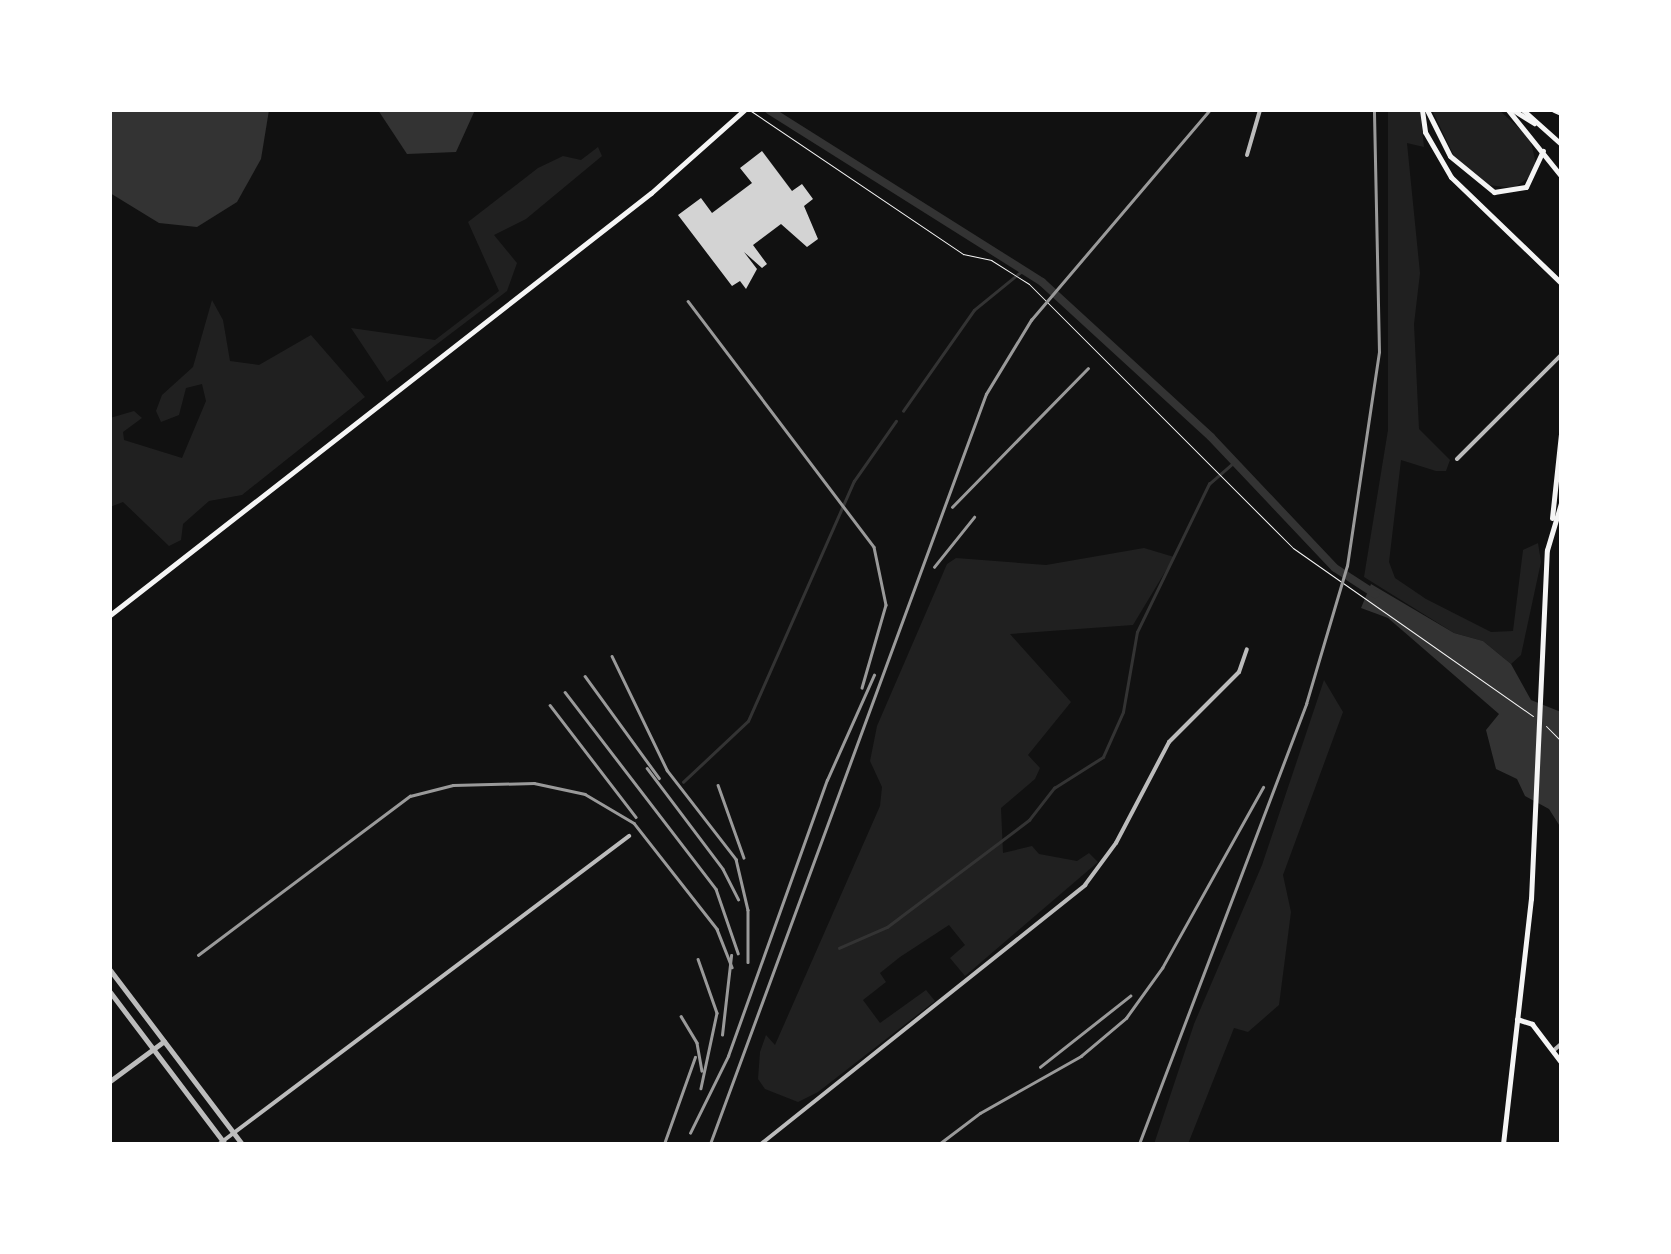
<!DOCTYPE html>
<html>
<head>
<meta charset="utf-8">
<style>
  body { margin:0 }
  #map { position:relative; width:1671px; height:1254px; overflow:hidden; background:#111; font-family:Roboto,sans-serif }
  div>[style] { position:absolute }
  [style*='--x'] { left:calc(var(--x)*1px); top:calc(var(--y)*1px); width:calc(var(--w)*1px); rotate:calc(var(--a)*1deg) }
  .green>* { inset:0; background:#202020 }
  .water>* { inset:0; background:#333 }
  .stream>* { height:2.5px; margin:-1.25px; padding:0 1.25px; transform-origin:1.25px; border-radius:1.25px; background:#333 }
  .canal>* { height:8px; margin:-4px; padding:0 4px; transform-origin:4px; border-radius:4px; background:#333 }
  .building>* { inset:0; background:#d3d3d3 }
  .path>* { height:1px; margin:-0.5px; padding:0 0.5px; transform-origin:0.5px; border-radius:0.5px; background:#f5f5f5 }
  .minor>* { height:4px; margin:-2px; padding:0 2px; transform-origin:2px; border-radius:2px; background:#bcbcbc }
  .tertiary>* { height:5px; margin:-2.5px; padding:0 2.5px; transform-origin:2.5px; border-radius:2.5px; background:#bcbcbc }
  .secondary>* { height:5px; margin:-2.5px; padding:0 2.5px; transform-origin:2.5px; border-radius:2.5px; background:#f5f5f5 }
  .rail>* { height:2.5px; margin:-1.25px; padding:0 1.25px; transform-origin:1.25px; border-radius:1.25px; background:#9a9a9a }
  span { translate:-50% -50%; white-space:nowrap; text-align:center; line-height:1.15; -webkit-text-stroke:9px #fff; paint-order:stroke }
  .frame { position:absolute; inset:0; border:112px solid #fff; pointer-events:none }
</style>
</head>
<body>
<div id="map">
  <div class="green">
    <div style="clip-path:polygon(1388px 110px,1420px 110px,1424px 147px,1407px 143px,1420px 273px,1414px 324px,1419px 429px,1450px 460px,1446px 471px,1436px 471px,1401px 460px,1389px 562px,1395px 578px,1426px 599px,1491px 632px,1513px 631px,1523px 550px,1538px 543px,1541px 562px,1521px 655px,1511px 664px,1483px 641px,1454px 633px,1364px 577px,1388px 430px)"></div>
    <div style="clip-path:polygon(1432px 110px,1499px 110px,1530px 138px,1536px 164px,1531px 176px,1514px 188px,1488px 185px,1454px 156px)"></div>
    <div style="clip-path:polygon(598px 147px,602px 156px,526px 219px,494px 235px,517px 263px,507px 291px,387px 382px,351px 328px,435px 340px,499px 291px,468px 222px,538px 168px,563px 156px,581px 160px)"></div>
    <div style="clip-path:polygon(212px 300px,223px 320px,230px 361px,259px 365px,311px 335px,365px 397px,242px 495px,209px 501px,183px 524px,181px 540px,169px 546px,123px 502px,110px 507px,110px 418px,134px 411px,142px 418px,123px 432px,124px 440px,182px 458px,206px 401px,202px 384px,186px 388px,179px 415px,161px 422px,156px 411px,162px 395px,193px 367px)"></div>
    <div style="clip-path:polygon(1144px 548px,1174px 557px,1133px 625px,1010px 634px,1071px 702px,1028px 755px,1040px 768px,1035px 779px,1001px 808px,1003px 853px,1032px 846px,1039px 854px,1077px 861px,1089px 853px,1098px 862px,965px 976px,950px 958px,965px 945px,949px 925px,900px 957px,880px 973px,886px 982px,863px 1000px,880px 1023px,926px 990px,935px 1001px,818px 1092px,798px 1102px,765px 1089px,758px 1079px,760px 1052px,766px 1035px,775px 1045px,880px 806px,882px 787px,870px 761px,877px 726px,947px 564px,956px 558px,1046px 565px)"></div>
    <div style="clip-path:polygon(1324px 680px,1343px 712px,1283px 875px,1291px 912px,1279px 1005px,1248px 1032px,1234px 1028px,1188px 1144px,1154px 1144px,1194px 1024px,1262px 865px)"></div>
  </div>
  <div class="water">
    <div style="clip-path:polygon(110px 110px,269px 110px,261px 159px,237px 202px,197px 227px,159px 223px,110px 193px)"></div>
    <div style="clip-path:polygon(378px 110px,475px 110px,456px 152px,407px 154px)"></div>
    <div style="clip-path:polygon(1371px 584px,1454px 633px,1483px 641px,1511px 664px,1531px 700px,1561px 712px,1561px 828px,1549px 809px,1525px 796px,1517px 779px,1496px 769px,1486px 730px,1499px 714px,1388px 618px,1361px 608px)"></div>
  </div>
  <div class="stream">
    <div style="--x:903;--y:411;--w:123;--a:-54.9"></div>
    <div style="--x:974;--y:310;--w:63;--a:-39.2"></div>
    <div style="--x:683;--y:782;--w:89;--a:-43.2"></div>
    <div style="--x:748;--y:721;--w:262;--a:-66.2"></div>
    <div style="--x:854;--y:481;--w:73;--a:-55"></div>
    <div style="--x:839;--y:948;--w:52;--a:-23.6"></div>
    <div style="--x:887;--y:927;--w:178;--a:-37"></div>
    <div style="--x:1029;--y:820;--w:41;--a:-52"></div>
    <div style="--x:1054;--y:788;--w:58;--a:-32.3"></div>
    <div style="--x:1103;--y:757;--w:49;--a:-66"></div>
    <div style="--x:1123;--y:712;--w:81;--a:-80.1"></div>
    <div style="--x:1137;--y:632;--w:165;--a:-64.1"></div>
    <div style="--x:1209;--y:484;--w:35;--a:-41"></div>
  </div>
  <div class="canal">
    <div style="--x:769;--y:110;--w:323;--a:32.2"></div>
    <div style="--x:1042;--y:282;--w:229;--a:42.5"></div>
    <div style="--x:1211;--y:437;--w:180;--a:46.6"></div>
    <div style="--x:1335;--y:568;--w:48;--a:33"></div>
  </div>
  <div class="building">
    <div style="clip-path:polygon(762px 151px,792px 191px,802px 184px,813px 199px,804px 206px,818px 239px,807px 247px,781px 224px,753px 245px,767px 264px,762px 268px,744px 252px,757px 269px,746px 289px,740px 281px,732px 286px,678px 215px,701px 198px,712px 213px,752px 183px,740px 168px)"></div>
  </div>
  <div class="path">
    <div style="--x:751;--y:111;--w:256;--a:34"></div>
    <div style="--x:963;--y:254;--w:29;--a:12"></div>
    <div style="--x:991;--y:260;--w:45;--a:32.3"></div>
    <div style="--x:1029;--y:284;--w:373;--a:45"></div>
    <div style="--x:1293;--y:548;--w:293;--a:35"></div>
    <div style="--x:1546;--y:726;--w:21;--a:45"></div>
  </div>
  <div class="minor">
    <div style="--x:1247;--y:155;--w:47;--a:-73.9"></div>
    <div style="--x:1457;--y:459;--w:147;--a:-45"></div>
    <div style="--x:1553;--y:1051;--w:11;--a:-41"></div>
    <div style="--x:219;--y:1144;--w:513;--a:-36.91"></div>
    <div style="--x:761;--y:1144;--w:415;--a:-38.6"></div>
    <div style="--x:1085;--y:885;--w:52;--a:-53.6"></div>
    <div style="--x:1116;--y:843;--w:114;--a:-62.3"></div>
    <div style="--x:1169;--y:742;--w:99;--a:-45"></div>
    <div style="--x:1239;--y:672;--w:24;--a:-71"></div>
  </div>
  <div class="tertiary">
    <div style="--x:110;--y:970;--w:218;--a:52.8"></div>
    <div style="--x:110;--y:992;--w:191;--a:52.9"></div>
    <div style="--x:110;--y:1081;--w:67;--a:-36.5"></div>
  </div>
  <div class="secondary">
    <div style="--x:1422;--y:110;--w:22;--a:82"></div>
    <div style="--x:1425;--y:132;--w:52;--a:60"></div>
    <div style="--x:1451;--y:177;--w:153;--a:43.9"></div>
    <div style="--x:1427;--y:110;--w:51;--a:63.4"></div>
    <div style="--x:1450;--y:156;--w:57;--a:39.3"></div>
    <div style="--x:1494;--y:192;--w:32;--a:-9"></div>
    <div style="--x:1526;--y:187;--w:40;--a:-65"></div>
    <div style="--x:1508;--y:110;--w:85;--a:51.2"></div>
    <div style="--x:1513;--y:110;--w:25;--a:32"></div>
    <div style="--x:1523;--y:110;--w:51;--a:41.8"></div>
    <div style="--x:1554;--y:110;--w:8;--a:23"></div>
    <div style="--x:1552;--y:518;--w:84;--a:-83.9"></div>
    <div style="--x:110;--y:615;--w:686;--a:-37.96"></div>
    <div style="--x:651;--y:193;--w:125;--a:-41.7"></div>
    <div style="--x:1517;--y:1019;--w:16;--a:18"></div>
    <div style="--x:1532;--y:1024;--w:48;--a:52.7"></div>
    <div style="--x:1503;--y:1144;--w:247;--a:-83.5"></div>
    <div style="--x:1531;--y:899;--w:349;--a:-87.4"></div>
    <div style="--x:1547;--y:550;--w:49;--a:-73.4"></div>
  </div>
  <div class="rail">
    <div style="--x:688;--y:301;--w:308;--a:52.9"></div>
    <div style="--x:874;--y:547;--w:59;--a:78.3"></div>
    <div style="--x:886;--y:605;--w:86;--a:106.1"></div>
    <div style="--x:952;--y:507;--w:194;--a:-45.6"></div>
    <div style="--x:934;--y:567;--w:64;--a:-51.3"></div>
    <div style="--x:612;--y:656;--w:127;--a:64.2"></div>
    <div style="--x:667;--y:770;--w:113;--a:52.2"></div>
    <div style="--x:736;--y:859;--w:52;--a:76.8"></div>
    <div style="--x:748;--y:910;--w:52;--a:90"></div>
    <div style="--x:585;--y:676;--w:126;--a:54"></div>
    <div style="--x:565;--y:692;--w:248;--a:52.5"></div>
    <div style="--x:716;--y:889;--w:68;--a:71"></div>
    <div style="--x:550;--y:705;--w:141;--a:52.5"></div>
    <div style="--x:647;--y:768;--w:126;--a:53"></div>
    <div style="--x:723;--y:869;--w:34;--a:63"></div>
    <div style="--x:718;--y:785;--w:77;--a:70.4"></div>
    <div style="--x:198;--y:955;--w:265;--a:-36.9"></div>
    <div style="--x:410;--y:796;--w:44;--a:-14.3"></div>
    <div style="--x:453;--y:785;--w:81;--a:-1.4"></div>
    <div style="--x:534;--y:783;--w:52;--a:12.2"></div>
    <div style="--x:585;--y:794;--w:57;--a:30.6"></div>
    <div style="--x:634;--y:823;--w:135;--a:51.9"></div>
    <div style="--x:717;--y:929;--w:41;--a:68.5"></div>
    <div style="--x:698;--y:959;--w:57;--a:70.6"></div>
    <div style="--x:717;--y:1013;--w:77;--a:102"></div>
    <div style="--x:681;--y:1016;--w:31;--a:59"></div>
    <div style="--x:697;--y:1043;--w:28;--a:80"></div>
    <div style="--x:722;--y:1035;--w:80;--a:-83.5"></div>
    <div style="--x:1040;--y:1067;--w:115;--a:-38.3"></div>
    <div style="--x:690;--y:1133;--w:86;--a:-63.7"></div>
    <div style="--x:728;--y:1056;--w:293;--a:-70.3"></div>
    <div style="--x:827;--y:780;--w:115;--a:-65.9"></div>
    <div style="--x:664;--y:1144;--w:92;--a:-70.4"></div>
    <div style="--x:710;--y:1144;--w:799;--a:-69.8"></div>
    <div style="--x:986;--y:394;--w:87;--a:-58.7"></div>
    <div style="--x:1031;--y:320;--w:276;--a:-49.6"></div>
    <div style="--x:939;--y:1144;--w:51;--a:-37.1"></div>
    <div style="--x:980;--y:1113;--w:116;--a:-29.4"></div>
    <div style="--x:1081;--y:1056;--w:59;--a:-40.2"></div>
    <div style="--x:1126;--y:1018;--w:62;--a:-54.2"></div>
    <div style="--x:1162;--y:968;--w:207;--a:-60.8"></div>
    <div style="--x:1139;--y:1144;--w:471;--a:-69.2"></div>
    <div style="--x:1306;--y:704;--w:144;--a:-73.5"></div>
    <div style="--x:1347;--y:566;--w:216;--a:-81.5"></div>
    <div style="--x:1379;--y:352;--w:242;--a:-91.2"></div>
  </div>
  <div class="frame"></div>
</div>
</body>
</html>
